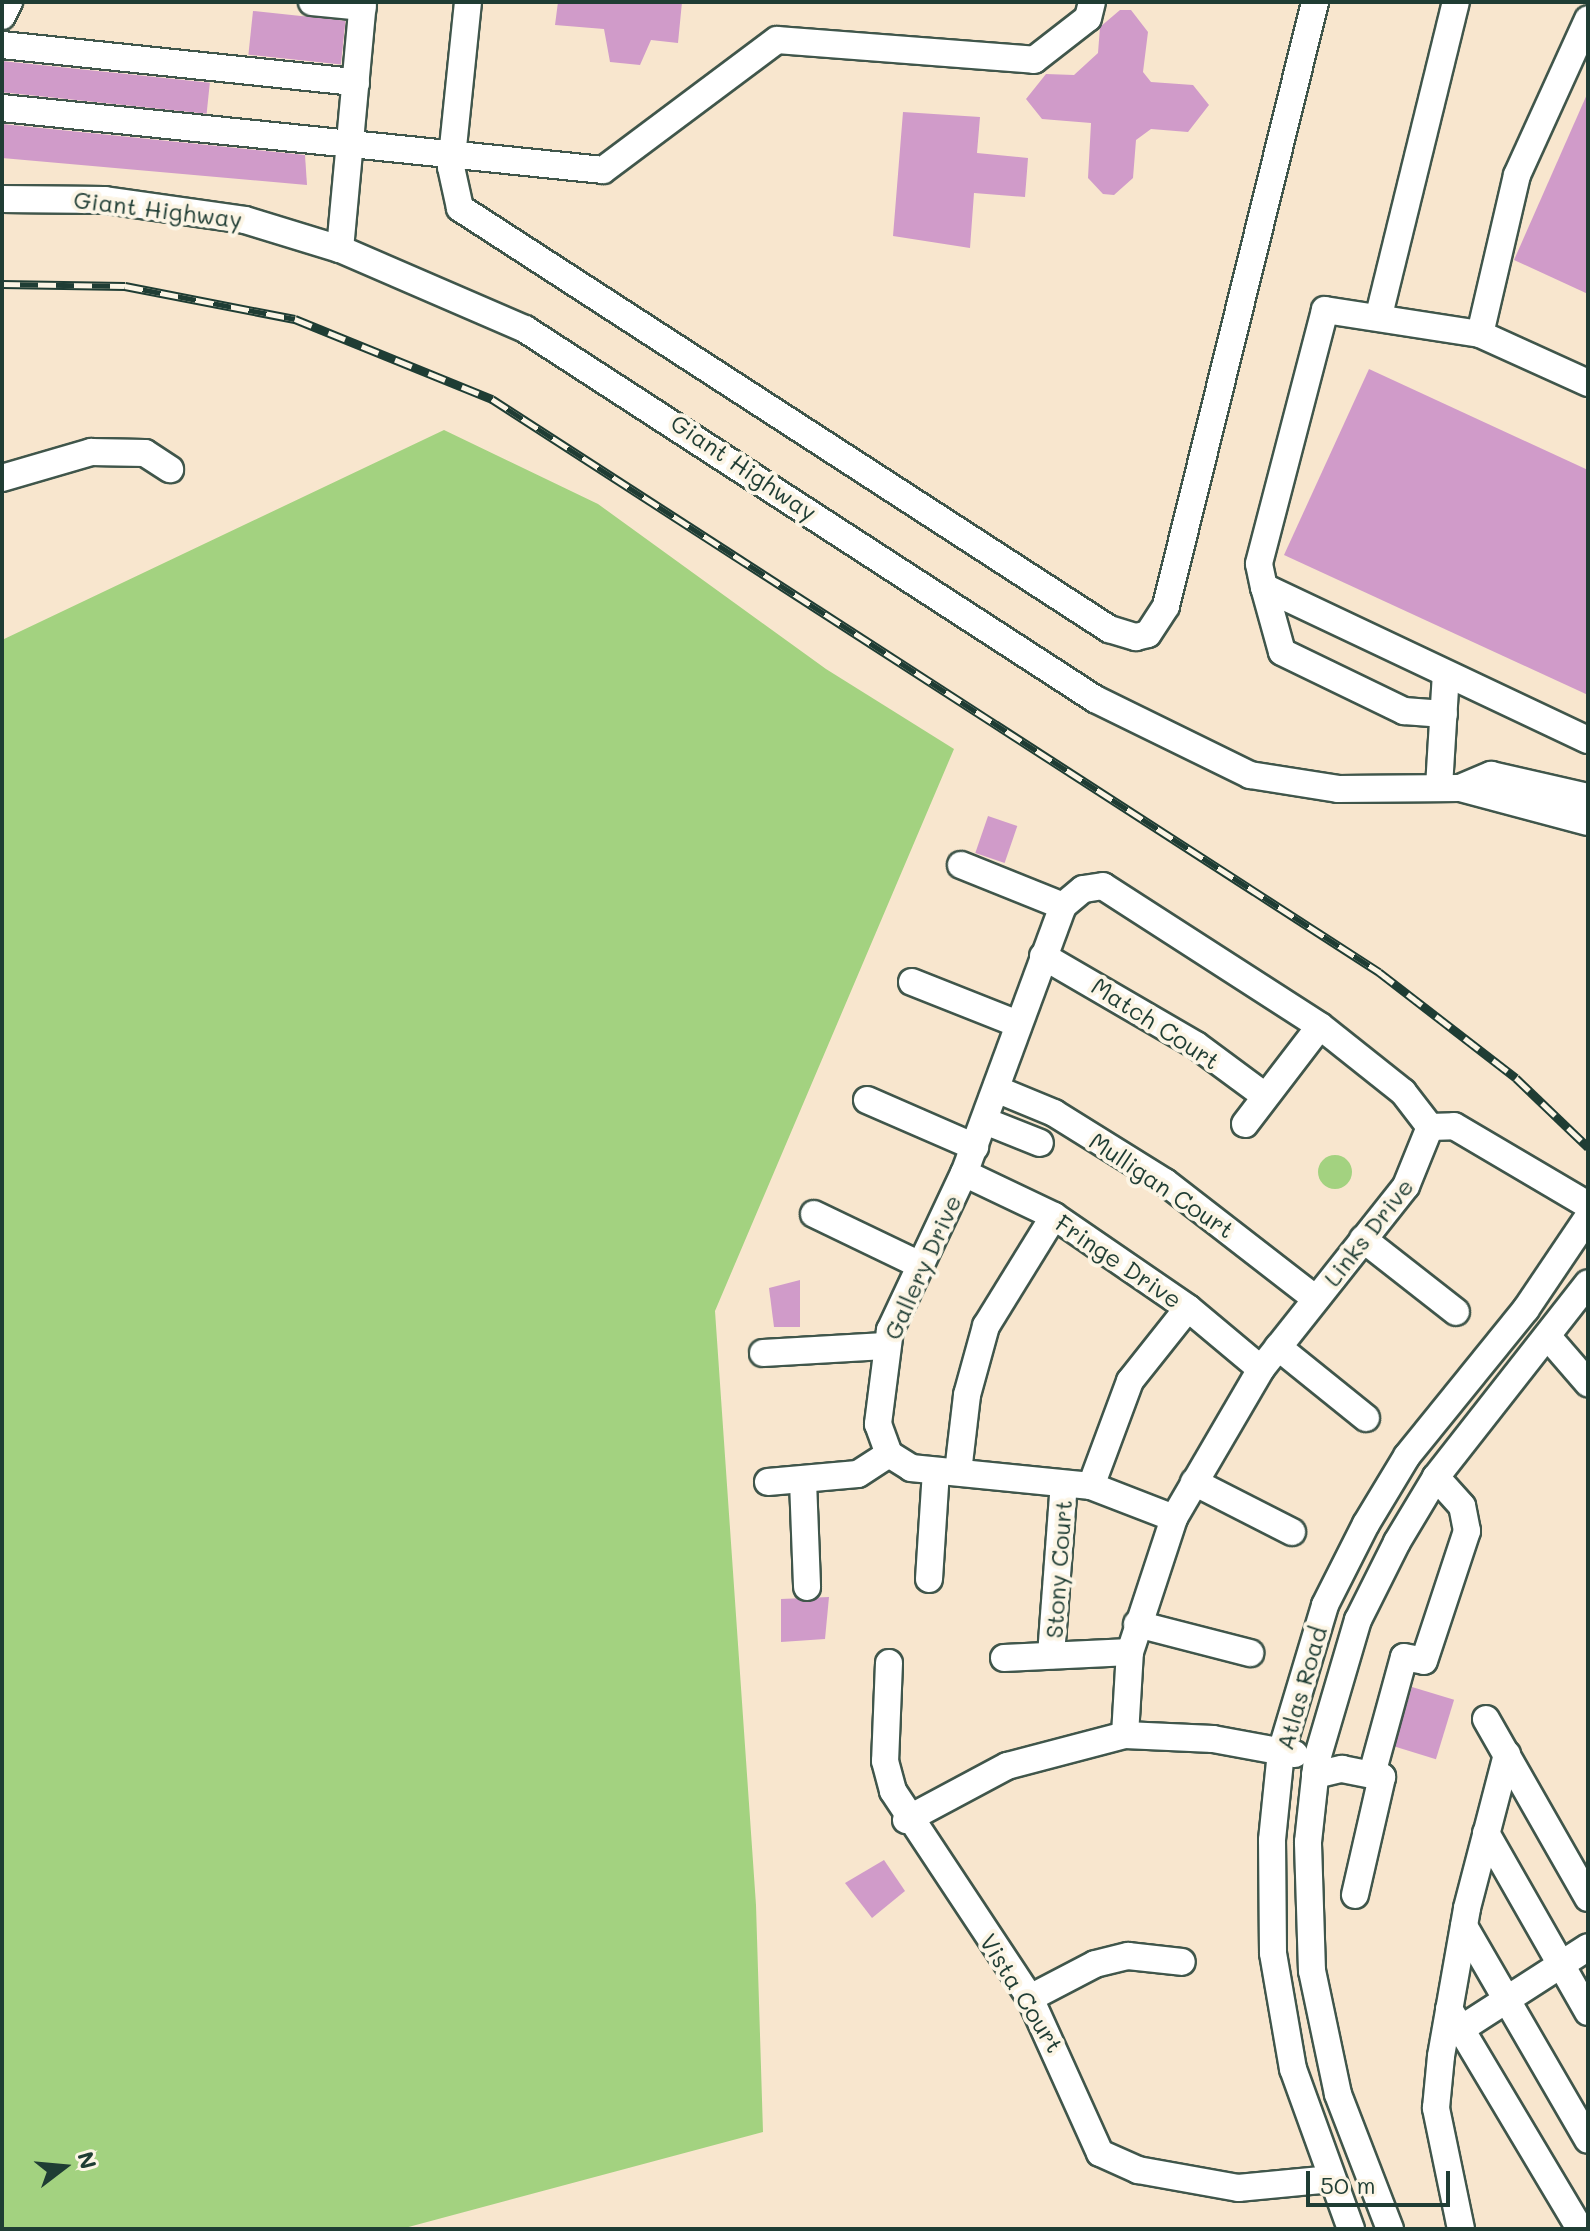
<!DOCTYPE html>
<html>
<head>
<meta charset="utf-8">
<style>
  body { margin:0 }
  #map { position:relative; width:1590px; height:2231px; overflow:hidden; background:#f8e6ce; font-family:Mali,sans-serif }
  div>[style] { position:absolute }
  [style*='--x'] { left:calc(var(--x)*1px); top:calc(var(--y)*1px); width:calc(var(--w)*1px); rotate:calc(var(--a)*1deg) }
  .green>* { inset:0; background:#a3d280 }
  .round { border-radius:50% }
  .building>* { inset:0; background:#d09bc9; transform-origin:0 0 }
  .roads { filter:drop-shadow(2px 0 #40564b) drop-shadow(-2px 0 #40564b) drop-shadow(0 2px #40564b) drop-shadow(0 -2px #40564b) }
  .minor>* { height:26px; margin:-13px; padding:0 13px; transform-origin:13px; border-radius:13px; background:#fff }
  .rail>* { height:9px; margin-top:-4.5px; transform-origin:0; background:repeating-linear-gradient(90deg,#fcf5e5 0 18px,#1f3d34 0 36px); box-sizing:border-box; border-block:2px solid #1f3d34 }
  span { translate:-50% -50%; white-space:nowrap; text-align:center; line-height:1.15; -webkit-text-stroke:8px #fcf5e5; paint-order:stroke }
  .street-label { font-size:24px; color:#1f3d34 }
  .frame { position:absolute; inset:0; border:4px solid #1f3d34; pointer-events:none }
  .north { position:absolute; left:24px; top:2127px; width:80px; height:80px; -webkit-text-stroke:6px #fcf5e5; paint-order:stroke; rotate:74deg; font-size:22px; font-weight:700; line-height:32px; text-align:center; color:#1f3d34 }
  .north::after { content:''; display:block; margin:auto; width:28px; height:36px; background:#1f3d34; clip-path:polygon(50% 0,100% 100%,50% 72%,0 100%) }
  .scale { position:absolute; left:1306px; top:2171px; width:144px; height:36px; box-sizing:border-box; border:4px solid #1f3d34; border-top:0; padding-left:10px; font-size:24px; line-height:28px; white-space:nowrap; color:#1f3d34; -webkit-text-stroke:6px #fcf5e5; paint-order:stroke }
</style>
</head>
<body>
<div id="map">
  <div class="green">
    <div style="clip-path:polygon(444px 430px,598px 504px,826px 669px,954px 749px,715px 1311px,756px 1905px,763px 2132px,401px 2229px,2px 2229px,2px 640px)"></div>
    <div class="round" style="left:1318px;top:1155px;width:34px;height:34px"></div>
  </div>
  <div class="building">
    <div style="clip-path:polygon(558px 2px,682px 2px,678px 43px,651px 40px,640px 65px,610px 62px,604px 29px,555px 25px)"></div>
    <div style="clip-path:polygon(1120px 10px,1131px 10px,1148px 32px,1143px 72px,1151px 82px,1193px 85px,1209px 105px,1188px 132px,1151px 129px,1136px 140px,1133px 178px,1114px 195px,1103px 194px,1088px 178px,1091px 123px,1042px 119px,1026px 99px,1046px 74px,1074px 75px,1098px 53px,1100px 27px)"></div>
    <div style="left:253px;top:11px;width:93px;height:44px;rotate:6deg"></div>
    <div style="left:2px;top:61px;width:209px;height:31px;rotate:6deg"></div>
    <div style="clip-path:polygon(1588px 92px,1588px 294px,1514px 260px)"></div>
    <div style="clip-path:polygon(903px 112px,980px 117px,977px 153px,1028px 158px,1025px 197px,974px 193px,970px 248px,893px 236px)"></div>
    <div style="clip-path:polygon(2px 124px,305px 155px,307px 185px,2px 158px)"></div>
    <div style="clip-path:polygon(1369px 369px,1588px 470px,1588px 695px,1284px 555px)"></div>
    <div style="left:988px;top:816px;width:31px;height:39px;rotate:19deg"></div>
    <div style="clip-path:polygon(800px 1280px,800px 1327px,774px 1327px,769px 1288px)"></div>
    <div style="clip-path:polygon(829px 1597px,825px 1639px,781px 1642px,781px 1599px)"></div>
    <div style="left:1412px;top:1687px;width:44px;height:62px;rotate:17deg"></div>
    <div style="clip-path:polygon(884px 1860px,905px 1891px,872px 1918px,845px 1883px)"></div>
  </div>
  <div class="roads">
    <div class="minor">
      <div style="--x:312;--y:2;--w:51;--a:5.6"></div>
      <div style="--x:468;--y:2;--w:166;--a:95.9"></div>
      <div style="--x:451;--y:167;--w:42;--a:77.6"></div>
      <div style="--x:460;--y:208;--w:774;--a:32.97"></div>
      <div style="--x:1109;--y:629;--w:28;--a:17"></div>
      <div style="--x:1136;--y:637;--w:12;--a:-14"></div>
      <div style="--x:1148;--y:634;--w:33;--a:-57"></div>
      <div style="--x:1166;--y:606;--w:622;--a:-76.14"></div>
      <div style="--x:2;--y:16;--w:16;--a:-63"></div>
      <div style="--x:2;--y:45;--w:356;--a:6"></div>
      <div style="--x:2;--y:108;--w:604;--a:5.89"></div>
      <div style="--x:603;--y:170;--w:217;--a:-36.8"></div>
      <div style="--x:777;--y:40;--w:258;--a:4.4"></div>
      <div style="--x:1034;--y:60;--w:68;--a:-37.9"></div>
      <div style="--x:1088;--y:18;--w:16;--a:-76"></div>
      <div style="--x:2;--y:199;--w:103;--a:0.6"></div>
      <div style="--x:105;--y:200;--w:141;--a:8.1"></div>
      <div style="--x:245;--y:220;--w:99;--a:17"></div>
      <div style="--x:340;--y:249;--w:202;--a:23.4"></div>
      <div style="--x:525;--y:329;--w:680;--a:32.99"></div>
      <div style="--x:1095;--y:699;--w:173;--a:26.1"></div>
      <div style="--x:1250;--y:775;--w:89;--a:9"></div>
      <div style="--x:1338;--y:789;--w:122;--a:-0.5"></div>
      <div style="--x:1460;--y:788;--w:132;--a:14.9"></div>
      <div style="--x:340;--y:249;--w:248;--a:-84.7"></div>
      <div style="--x:1379;--y:315;--w:322;--a:-76.2"></div>
      <div style="--x:1480;--y:334;--w:163;--a:-76.9"></div>
      <div style="--x:1517;--y:175;--w:171;--a:-65.5"></div>
      <div style="--x:1588;--y:383;--w:119;--a:-155.6"></div>
      <div style="--x:1480;--y:334;--w:157;--a:-171.2"></div>
      <div style="--x:1325;--y:310;--w:262;--a:104.6"></div>
      <div style="--x:1259;--y:564;--w:24;--a:78"></div>
      <div style="--x:1264;--y:587;--w:358;--a:25.3"></div>
      <div style="--x:2;--y:478;--w:93;--a:-16.3"></div>
      <div style="--x:91;--y:452;--w:54;--a:1.1"></div>
      <div style="--x:145;--y:453;--w:30;--a:33"></div>
      <div style="--x:1264;--y:587;--w:67;--a:74.5"></div>
      <div style="--x:1282;--y:652;--w:136;--a:25.8"></div>
      <div style="--x:1404;--y:711;--w:40;--a:4.3"></div>
      <div style="--x:1439;--y:787;--w:113;--a:-86.5"></div>
      <div style="--x:1460;--y:788;--w:34;--a:-23"></div>
      <div style="--x:1491;--y:775;--w:99;--a:12.8"></div>
      <div style="--x:961;--y:865;--w:110;--a:21.9"></div>
      <div style="--x:1043;--y:956;--w:177;--a:30.2"></div>
      <div style="--x:1196;--y:1045;--w:86;--a:36.5"></div>
      <div style="--x:912;--y:982;--w:114;--a:21.6"></div>
      <div style="--x:996;--y:1089;--w:63;--a:22.5"></div>
      <div style="--x:1054;--y:1113;--w:131;--a:31.9"></div>
      <div style="--x:1165;--y:1182;--w:191;--a:37.8"></div>
      <div style="--x:867;--y:1100;--w:118;--a:23.5"></div>
      <div style="--x:985;--y:1121;--w:59;--a:21.8"></div>
      <div style="--x:1245;--y:1124;--w:123;--a:-52.6"></div>
      <div style="--x:1430;--y:1127;--w:24;--a:-2"></div>
      <div style="--x:1454;--y:1126;--w:156;--a:30.5"></div>
      <div style="--x:964;--y:1173;--w:100;--a:25.5"></div>
      <div style="--x:1054;--y:1216;--w:163;--a:34.5"></div>
      <div style="--x:1188;--y:1308;--w:95;--a:39.9"></div>
      <div style="--x:814;--y:1214;--w:118;--a:25.7"></div>
      <div style="--x:1363;--y:1239;--w:118;--a:38.1"></div>
      <div style="--x:1549;--y:1338;--w:60;--a:49.1"></div>
      <div style="--x:1278;--y:1347;--w:113;--a:38.9"></div>
      <div style="--x:763;--y:1353;--w:122;--a:-3.3"></div>
      <div style="--x:958;--y:1472;--w:78;--a:-83.3"></div>
      <div style="--x:967;--y:1395;--w:72;--a:-74.6"></div>
      <div style="--x:986;--y:1326;--w:129;--a:-58.3"></div>
      <div style="--x:803;--y:1481;--w:106;--a:87.8"></div>
      <div style="--x:768;--y:1482;--w:90;--a:-5.1"></div>
      <div style="--x:858;--y:1474;--w:37;--a:-33"></div>
      <div style="--x:1194;--y:1482;--w:110;--a:27"></div>
      <div style="--x:1091;--y:1486;--w:112;--a:-69.6"></div>
      <div style="--x:1130;--y:1381;--w:93;--a:-51.5"></div>
      <div style="--x:929;--y:1579;--w:108;--a:-86.3"></div>
      <div style="--x:1137;--y:1624;--w:117;--a:14.4"></div>
      <div style="--x:1051;--y:1655;--w:171;--a:-85.7"></div>
      <div style="--x:1004;--y:1658;--w:126;--a:-2.7"></div>
      <div style="--x:889;--y:1663;--w:98;--a:92.3"></div>
      <div style="--x:885;--y:1761;--w:31;--a:75"></div>
      <div style="--x:893;--y:1791;--w:248;--a:56.5"></div>
      <div style="--x:1030;--y:1998;--w:170;--a:65.7"></div>
      <div style="--x:1100;--y:2153;--w:42;--a:24.1"></div>
      <div style="--x:1138;--y:2170;--w:102;--a:10.2"></div>
      <div style="--x:1238;--y:2188;--w:94;--a:-5.5"></div>
      <div style="--x:1486;--y:1719;--w:206;--a:60.3"></div>
      <div style="--x:1125;--y:1735;--w:83;--a:-86.6"></div>
      <div style="--x:1130;--y:1652;--w:141;--a:-71.8"></div>
      <div style="--x:1174;--y:1518;--w:173;--a:-59.7"></div>
      <div style="--x:1261;--y:1369;--w:233;--a:-51.6"></div>
      <div style="--x:1406;--y:1186;--w:64;--a:-67.9"></div>
      <div style="--x:1430;--y:1127;--w:44;--a:-127.6"></div>
      <div style="--x:1403;--y:1092;--w:106;--a:-141.5"></div>
      <div style="--x:1320;--y:1026;--w:258;--a:-147.2"></div>
      <div style="--x:1103;--y:886;--w:20;--a:171"></div>
      <div style="--x:1083;--y:889;--w:26;--a:140"></div>
      <div style="--x:1063;--y:906;--w:285;--a:110.3"></div>
      <div style="--x:964;--y:1173;--w:174;--a:115.2"></div>
      <div style="--x:890;--y:1330;--w:95;--a:97.3"></div>
      <div style="--x:878;--y:1424;--w:32;--a:70"></div>
      <div style="--x:889;--y:1454;--w:26;--a:32"></div>
      <div style="--x:911;--y:1468;--w:181;--a:5.7"></div>
      <div style="--x:1091;--y:1486;--w:89;--a:21.1"></div>
      <div style="--x:1372;--y:1774;--w:121;--a:-74.7"></div>
      <div style="--x:1404;--y:1657;--w:20;--a:11"></div>
      <div style="--x:1424;--y:1661;--w:137;--a:-71.7"></div>
      <div style="--x:1467;--y:1531;--w:25;--a:-101"></div>
      <div style="--x:1462;--y:1506;--w:39;--a:-132"></div>
      <div style="--x:1315;--y:1775;--w:28;--a:-13"></div>
      <div style="--x:1342;--y:1769;--w:41;--a:11.3"></div>
      <div style="--x:1382;--y:1777;--w:121;--a:102.9"></div>
      <div style="--x:906;--y:1820;--w:115;--a:-28.1"></div>
      <div style="--x:1007;--y:1766;--w:122;--a:-14.7"></div>
      <div style="--x:1125;--y:1735;--w:88;--a:2.6"></div>
      <div style="--x:1213;--y:1739;--w:83;--a:10.4"></div>
      <div style="--x:1486;--y:1833;--w:206;--a:60.3"></div>
      <div style="--x:1464;--y:1926;--w:247;--a:59.9"></div>
      <div style="--x:1030;--y:1998;--w:73;--a:-27.6"></div>
      <div style="--x:1095;--y:1964;--w:34;--a:-14"></div>
      <div style="--x:1128;--y:1956;--w:54;--a:6.3"></div>
      <div style="--x:1449;--y:2009;--w:256;--a:59.2"></div>
      <div style="--x:1461;--y:2029;--w:151;--a:-32.8"></div>
      <div style="--x:1351;--y:2229;--w:170;--a:-109.9"></div>
      <div style="--x:1293;--y:2069;--w:118;--a:-99.8"></div>
      <div style="--x:1273;--y:1953;--w:113;--a:-90.5"></div>
      <div style="--x:1272;--y:1840;--w:88;--a:-84.2"></div>
      <div style="--x:1281;--y:1752;--w:153;--a:-73.3"></div>
      <div style="--x:1325;--y:1605;--w:91;--a:-63.2"></div>
      <div style="--x:1366;--y:1524;--w:79;--a:-58.9"></div>
      <div style="--x:1407;--y:1456;--w:189;--a:-51"></div>
      <div style="--x:1526;--y:1309;--w:111;--a:-56"></div>
      <div style="--x:1390;--y:2229;--w:145;--a:-111.1"></div>
      <div style="--x:1338;--y:2094;--w:126;--a:-101.9"></div>
      <div style="--x:1312;--y:1971;--w:129;--a:-91.8"></div>
      <div style="--x:1308;--y:1842;--w:83;--a:-83.8"></div>
      <div style="--x:1317;--y:1759;--w:145;--a:-73.6"></div>
      <div style="--x:1358;--y:1620;--w:87;--a:-63.4"></div>
      <div style="--x:1397;--y:1542;--w:76;--a:-59"></div>
      <div style="--x:1436;--y:1477;--w:246;--a:-51.9"></div>
      <div style="--x:1461;--y:2229;--w:124;--a:-101.7"></div>
      <div style="--x:1436;--y:2108;--w:52;--a:-84.5"></div>
      <div style="--x:1441;--y:2056;--w:150;--a:-80"></div>
      <div style="--x:1467;--y:1908;--w:159;--a:-75.4"></div>
    </div>
  </div>
  <div class="rail">
    <div style="--x:2;--y:284;--w:123;--a:0.9"></div>
    <div style="--x:125;--y:286;--w:173;--a:11"></div>
    <div style="--x:295;--y:319;--w:213;--a:22.1"></div>
    <div style="--x:492;--y:399;--w:1056;--a:32.86"></div>
    <div style="--x:1379;--y:972;--w:173;--a:37.7"></div>
    <div style="--x:1516;--y:1078;--w:100;--a:43.8"></div>
  </div>
  <div class="street-label">
    <span style="left:158px;top:209px;rotate:7deg">Giant Highway</span>
    <span style="left:744px;top:467px;rotate:34deg">Giant Highway</span>
    <span style="left:1156px;top:1023px;rotate:33deg">Match Court</span>
    <span style="left:1162px;top:1185px;rotate:34deg">Mulligan Court</span>
    <span style="left:1368px;top:1232px;rotate:-52deg">Links Drive</span>
    <span style="left:1119px;top:1261px;rotate:34deg">Fringe Drive</span>
    <span style="left:922px;top:1267px;rotate:-66deg">Gallery Drive</span>
    <span style="left:1058px;top:1569px;rotate:-86deg">Stony Court</span>
    <span style="left:1301px;top:1688px;rotate:-74deg">Atlas Road</span>
    <span style="left:1022px;top:1993px;rotate:58deg">Vista Court</span>
  </div>
  <div class="frame"></div>
  <div class="north">N</div>
  <div class="scale">50 m</div>
</div>
</body>
</html>
